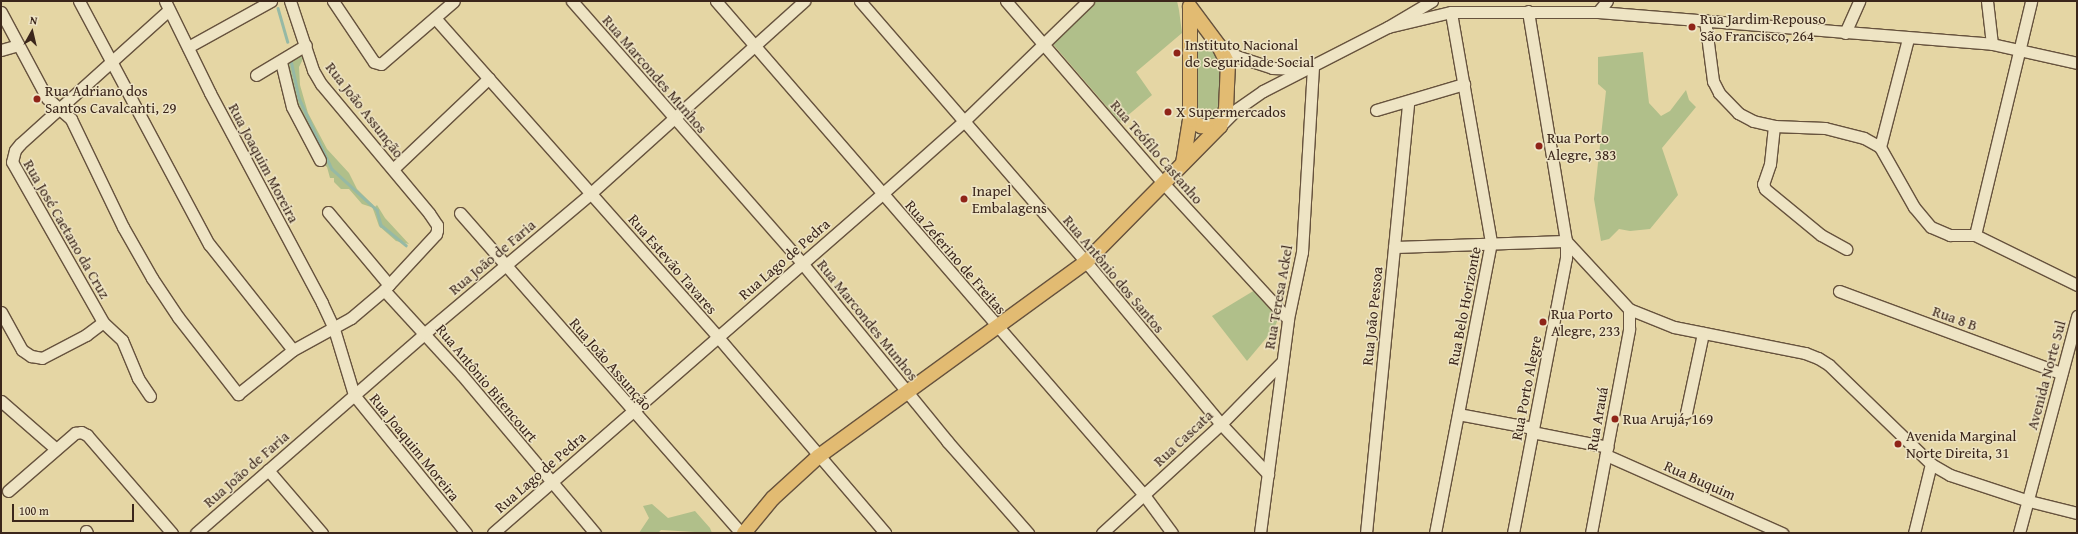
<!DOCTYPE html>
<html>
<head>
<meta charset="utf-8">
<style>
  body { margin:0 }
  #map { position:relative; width:2078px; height:534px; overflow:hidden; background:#e5d6a4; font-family:"Gentium Book Plus",serif }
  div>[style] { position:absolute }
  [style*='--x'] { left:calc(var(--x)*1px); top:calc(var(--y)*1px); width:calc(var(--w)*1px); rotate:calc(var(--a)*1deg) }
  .green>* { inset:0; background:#b0bf8a }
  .stream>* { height:2.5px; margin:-1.25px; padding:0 1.25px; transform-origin:1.25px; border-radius:1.25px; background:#96b9a5 }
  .roads { filter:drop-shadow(1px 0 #66523d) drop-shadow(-1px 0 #66523d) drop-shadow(0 1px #66523d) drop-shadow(0 -1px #66523d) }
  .minor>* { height:11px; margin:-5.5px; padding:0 5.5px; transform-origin:5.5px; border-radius:5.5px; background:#eee4c4 }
  .major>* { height:14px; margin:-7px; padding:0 7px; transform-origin:7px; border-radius:7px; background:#e2bb72 }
  .dots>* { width:11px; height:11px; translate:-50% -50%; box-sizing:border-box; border:2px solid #eee4c4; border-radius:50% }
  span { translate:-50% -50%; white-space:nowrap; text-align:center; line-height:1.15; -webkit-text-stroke:3px #eee4c4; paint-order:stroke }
  .poi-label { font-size:15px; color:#3b261b }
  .left { translate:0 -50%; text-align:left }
  .street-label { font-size:15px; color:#3b261b }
  .frame { position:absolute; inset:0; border:2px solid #3b261b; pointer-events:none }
  .north { position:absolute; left:12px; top:12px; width:40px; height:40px; -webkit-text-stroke:3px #eee4c4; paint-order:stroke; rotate:8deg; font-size:11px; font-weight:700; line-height:16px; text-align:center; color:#3b261b }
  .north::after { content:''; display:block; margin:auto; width:14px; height:18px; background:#3b261b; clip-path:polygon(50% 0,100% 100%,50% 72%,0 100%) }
  .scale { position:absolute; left:12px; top:504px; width:122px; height:18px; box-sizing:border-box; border:2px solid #3b261b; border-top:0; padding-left:5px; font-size:12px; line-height:14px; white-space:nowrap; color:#3b261b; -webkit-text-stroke:3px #eee4c4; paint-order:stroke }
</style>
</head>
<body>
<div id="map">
  <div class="green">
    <div style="clip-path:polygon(1096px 1px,1177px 1px,1179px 10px,1182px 33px,1136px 72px,1152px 95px,1120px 122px,1052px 43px)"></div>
    <div style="clip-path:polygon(1207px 48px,1218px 55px,1222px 67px,1221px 104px,1215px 118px,1205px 121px,1196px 117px,1198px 50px)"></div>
    <div style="clip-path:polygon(1643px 52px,1649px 103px,1661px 116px,1670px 111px,1686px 90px,1689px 100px,1696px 107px,1662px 148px,1678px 195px,1650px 229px,1630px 231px,1619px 229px,1609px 239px,1601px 241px,1594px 199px,1606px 91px,1598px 84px,1598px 57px)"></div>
    <div style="clip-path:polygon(300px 54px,304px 57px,299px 67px,300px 85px,308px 113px,327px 149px,349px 173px,357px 189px,373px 205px,371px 207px,362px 204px,349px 189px,341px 189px,334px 182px,334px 178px,330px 178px,327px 167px,323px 164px,299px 119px,287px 65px,287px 62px)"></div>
    <div style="clip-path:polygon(377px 205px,385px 218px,409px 244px,396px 241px,379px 226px,373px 209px)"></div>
    <div style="clip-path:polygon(1255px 290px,1278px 319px,1274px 329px,1247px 361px,1212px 316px)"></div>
    <div style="clip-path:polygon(652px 504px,668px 518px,695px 511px,710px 528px,712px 533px,661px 530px,658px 533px,639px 533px,649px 518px,643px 506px)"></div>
  </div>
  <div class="stream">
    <div style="--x:278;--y:8;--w:35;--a:74"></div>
    <div style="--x:291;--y:60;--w:39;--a:78"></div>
    <div style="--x:299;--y:98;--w:78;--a:65.1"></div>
    <div style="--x:332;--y:169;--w:61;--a:42.3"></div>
    <div style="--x:377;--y:210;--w:16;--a:75"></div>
    <div style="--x:381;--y:225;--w:32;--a:39"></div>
  </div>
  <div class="roads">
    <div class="minor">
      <div style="--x:79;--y:1;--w:276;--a:61.9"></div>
      <div style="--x:209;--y:244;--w:135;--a:51.6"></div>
      <div style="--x:165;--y:1;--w:102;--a:63.9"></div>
      <div style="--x:210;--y:93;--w:238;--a:61.9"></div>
      <div style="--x:322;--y:303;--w:29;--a:65"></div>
      <div style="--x:334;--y:329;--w:69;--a:73.1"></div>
      <div style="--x:354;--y:395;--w:178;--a:50.9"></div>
      <div style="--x:333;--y:1;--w:73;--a:56.1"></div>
      <div style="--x:374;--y:62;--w:7;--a:16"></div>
      <div style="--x:381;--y:64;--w:96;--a:-40.8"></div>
      <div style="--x:572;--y:1;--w:349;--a:48.7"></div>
      <div style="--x:802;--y:263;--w:230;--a:50.8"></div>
      <div style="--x:947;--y:441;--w:123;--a:48.6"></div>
      <div style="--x:716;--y:1;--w:654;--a:49.09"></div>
      <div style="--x:1144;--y:495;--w:47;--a:53.6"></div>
      <div style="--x:860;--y:1;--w:345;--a:49.1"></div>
      <div style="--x:1086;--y:262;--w:211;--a:50.2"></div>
      <div style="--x:1221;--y:424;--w:69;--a:46.8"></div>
      <div style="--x:1006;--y:1;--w:242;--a:49.2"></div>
      <div style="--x:1164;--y:184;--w:183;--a:47.4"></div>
      <div style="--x:1987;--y:1;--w:43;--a:83.4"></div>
      <div style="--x:1;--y:12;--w:98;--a:61.9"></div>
      <div style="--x:47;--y:98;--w:32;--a:41"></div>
      <div style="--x:71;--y:119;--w:120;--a:64.3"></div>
      <div style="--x:123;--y:227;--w:59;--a:60.4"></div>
      <div style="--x:152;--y:278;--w:47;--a:56.3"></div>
      <div style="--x:178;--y:317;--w:98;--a:52.1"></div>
      <div style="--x:238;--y:394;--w:70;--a:-38.7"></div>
      <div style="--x:293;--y:350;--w:66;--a:-28.9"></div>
      <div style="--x:351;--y:318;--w:43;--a:-40.3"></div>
      <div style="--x:384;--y:290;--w:76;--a:-47.1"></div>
      <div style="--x:436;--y:234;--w:4;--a:-76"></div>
      <div style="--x:437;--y:230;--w:5;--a:-90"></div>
      <div style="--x:437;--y:225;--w:14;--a:-124"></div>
      <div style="--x:429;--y:213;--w:168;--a:-129.9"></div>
      <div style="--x:321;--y:84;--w:16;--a:-120"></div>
      <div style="--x:313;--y:70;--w:73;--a:-108.4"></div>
      <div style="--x:1598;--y:12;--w:14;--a:-51"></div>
      <div style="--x:435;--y:18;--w:425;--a:48.4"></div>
      <div style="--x:717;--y:336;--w:259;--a:49.5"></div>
      <div style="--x:1705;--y:20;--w:62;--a:82.5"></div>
      <div style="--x:1713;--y:81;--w:13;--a:63"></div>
      <div style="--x:1719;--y:93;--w:28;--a:46"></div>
      <div style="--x:1738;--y:113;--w:17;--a:28"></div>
      <div style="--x:1753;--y:121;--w:22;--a:13"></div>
      <div style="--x:1774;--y:126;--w:51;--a:2.2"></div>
      <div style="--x:1825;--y:128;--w:40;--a:14.4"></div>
      <div style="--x:1864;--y:138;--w:18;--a:29"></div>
      <div style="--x:1880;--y:147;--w:69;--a:60.5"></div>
      <div style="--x:1914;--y:207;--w:26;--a:50"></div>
      <div style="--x:1931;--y:227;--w:21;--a:23"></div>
      <div style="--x:1950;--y:235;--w:25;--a:0"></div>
      <div style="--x:1975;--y:235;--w:114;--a:26.1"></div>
      <div style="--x:1388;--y:27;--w:65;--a:-13.4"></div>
      <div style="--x:1451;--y:12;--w:147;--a:0"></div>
      <div style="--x:1598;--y:12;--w:395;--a:4.6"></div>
      <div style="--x:1992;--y:44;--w:87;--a:12.6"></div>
      <div style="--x:1845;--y:33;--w:35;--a:-66"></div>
      <div style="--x:1219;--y:46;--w:20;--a:30"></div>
      <div style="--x:1236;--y:56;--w:38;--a:18"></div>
      <div style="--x:1272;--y:68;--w:30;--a:2"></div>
      <div style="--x:188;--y:47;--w:95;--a:-29"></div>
      <div style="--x:1;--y:50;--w:18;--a:-16"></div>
      <div style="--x:281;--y:62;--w:46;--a:76.3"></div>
      <div style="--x:292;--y:107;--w:60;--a:62.2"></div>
      <div style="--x:256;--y:75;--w:58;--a:-31"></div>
      <div style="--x:1376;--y:110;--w:92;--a:-16.5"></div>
      <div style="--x:1222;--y:124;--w:21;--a:-45"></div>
      <div style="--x:1237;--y:109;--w:32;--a:-35"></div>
      <div style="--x:1263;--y:91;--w:140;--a:-27.1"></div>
      <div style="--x:1388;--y:27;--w:51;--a:-30.6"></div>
      <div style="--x:1774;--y:126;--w:38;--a:96"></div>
      <div style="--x:1770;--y:164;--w:21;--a:109"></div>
      <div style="--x:1763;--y:184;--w:5;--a:68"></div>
      <div style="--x:1765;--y:189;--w:72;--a:39.4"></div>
      <div style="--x:1821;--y:235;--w:29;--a:29"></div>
      <div style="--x:1880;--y:147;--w:112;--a:-75.5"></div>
      <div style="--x:393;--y:169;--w:132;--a:-43.5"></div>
      <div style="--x:328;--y:212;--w:95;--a:50.1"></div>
      <div style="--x:460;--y:213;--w:426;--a:48.7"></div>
      <div style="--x:1975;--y:235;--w:241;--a:-76.5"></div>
      <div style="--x:1566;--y:241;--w:93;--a:47.2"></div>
      <div style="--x:1629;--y:309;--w:48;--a:21.8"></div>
      <div style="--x:1674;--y:327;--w:134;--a:11.2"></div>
      <div style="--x:1805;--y:353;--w:14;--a:21"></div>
      <div style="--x:1818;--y:358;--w:13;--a:32"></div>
      <div style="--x:1829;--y:365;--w:142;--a:44.1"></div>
      <div style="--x:1931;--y:464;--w:22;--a:30"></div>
      <div style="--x:1950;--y:475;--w:83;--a:18.2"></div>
      <div style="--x:2029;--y:501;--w:49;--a:14"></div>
      <div style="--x:1394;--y:247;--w:172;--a:-2"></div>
      <div style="--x:384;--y:290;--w:114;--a:47.5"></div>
      <div style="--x:461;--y:374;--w:208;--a:49.9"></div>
      <div style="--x:1839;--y:291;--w:237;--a:20.3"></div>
      <div style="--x:1;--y:312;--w:43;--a:61.1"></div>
      <div style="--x:22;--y:350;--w:11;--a:34"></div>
      <div style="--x:31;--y:356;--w:11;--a:10"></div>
      <div style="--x:42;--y:358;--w:50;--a:-27.6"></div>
      <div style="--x:86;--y:335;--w:21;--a:-37"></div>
      <div style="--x:150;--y:396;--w:22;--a:-124"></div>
      <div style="--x:138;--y:378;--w:41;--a:-112.8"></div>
      <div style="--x:122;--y:340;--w:26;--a:-137"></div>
      <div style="--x:103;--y:322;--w:184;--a:-119.6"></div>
      <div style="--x:12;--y:162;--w:12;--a:-76"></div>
      <div style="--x:15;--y:150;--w:8;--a:-50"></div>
      <div style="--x:20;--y:144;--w:200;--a:-42"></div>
      <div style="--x:1;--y:401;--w:73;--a:41.1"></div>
      <div style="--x:1686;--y:413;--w:82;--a:-78"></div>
      <div style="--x:1458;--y:414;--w:76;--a:10.6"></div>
      <div style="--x:1532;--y:432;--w:77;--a:11.2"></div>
      <div style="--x:1606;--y:455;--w:193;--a:23.9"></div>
      <div style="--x:268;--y:470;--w:83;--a:49.4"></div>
      <div style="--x:8;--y:491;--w:89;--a:-40.9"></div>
      <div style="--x:75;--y:433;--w:6;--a:-9"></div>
      <div style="--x:81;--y:432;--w:7;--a:27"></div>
      <div style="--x:87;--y:435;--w:130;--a:49.1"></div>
      <div style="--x:86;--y:531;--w:2;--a:63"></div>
      <div style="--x:196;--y:533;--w:304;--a:-41.1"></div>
      <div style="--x:425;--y:333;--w:217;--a:-40.1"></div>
      <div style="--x:591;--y:193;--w:287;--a:-42"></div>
      <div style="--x:493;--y:533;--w:516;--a:-41.07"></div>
      <div style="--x:882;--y:194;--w:108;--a:-41.6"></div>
      <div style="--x:963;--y:122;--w:174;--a:-44.1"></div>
      <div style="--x:1102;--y:533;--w:161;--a:-42.5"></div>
      <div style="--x:1221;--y:424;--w:87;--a:-45.5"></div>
      <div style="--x:1260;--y:533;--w:216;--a:-82.5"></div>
      <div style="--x:1288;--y:319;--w:68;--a:-78.2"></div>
      <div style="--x:1302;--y:252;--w:187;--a:-86.6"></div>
      <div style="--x:1366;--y:533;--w:433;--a:-84.4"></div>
      <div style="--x:1435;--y:533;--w:296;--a:-79.1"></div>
      <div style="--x:1491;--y:242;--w:233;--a:-99.9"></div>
      <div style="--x:1513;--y:533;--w:280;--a:-79.1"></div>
      <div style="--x:1566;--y:258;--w:17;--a:-90"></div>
      <div style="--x:1566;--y:241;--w:233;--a:-99.4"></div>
      <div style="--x:1591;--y:533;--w:208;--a:-79.4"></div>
      <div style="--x:1629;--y:329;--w:20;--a:-90"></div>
      <div style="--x:1914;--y:533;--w:71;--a:-76.2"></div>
      <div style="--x:2019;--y:533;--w:225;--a:-75"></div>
    </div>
    <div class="major">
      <div style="--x:1190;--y:120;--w:13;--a:29"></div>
      <div style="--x:1201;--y:126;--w:19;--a:0"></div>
      <div style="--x:1183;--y:163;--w:44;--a:-80.8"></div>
      <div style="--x:1190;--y:120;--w:112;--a:-90"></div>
      <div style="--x:744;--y:533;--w:45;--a:-50.4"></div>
      <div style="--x:773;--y:498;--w:62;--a:-42.4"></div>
      <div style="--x:819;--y:456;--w:330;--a:-36"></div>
      <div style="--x:1086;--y:262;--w:191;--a:-45.4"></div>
      <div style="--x:1220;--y:126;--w:18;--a:-71"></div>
      <div style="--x:1226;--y:109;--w:45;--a:-87.5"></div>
      <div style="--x:1228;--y:64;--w:20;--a:-117"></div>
      <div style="--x:1219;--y:46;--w:49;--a:-126.6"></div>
    </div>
  </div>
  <div class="dots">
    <div style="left:1692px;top:27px;background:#8f2418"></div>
    <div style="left:1177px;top:53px;background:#8f2418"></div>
    <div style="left:37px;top:99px;background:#8f2418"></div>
    <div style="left:1168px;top:112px;background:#8f2418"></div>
    <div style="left:1539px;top:146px;background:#8f2418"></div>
    <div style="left:964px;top:199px;background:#8f2418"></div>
    <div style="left:1543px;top:322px;background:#8f2418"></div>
    <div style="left:1615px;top:419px;background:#8f2418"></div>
    <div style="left:1898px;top:444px;background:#8f2418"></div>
  </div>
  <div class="poi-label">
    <span class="left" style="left:1700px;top:27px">Rua Jardim Repouso<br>São Francisco, 264</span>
    <span class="left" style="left:1185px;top:53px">Instituto Nacional<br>de Seguridade Social</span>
    <span class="left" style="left:45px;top:99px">Rua Adriano dos<br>Santos Cavalcanti, 29</span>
    <span class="left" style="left:1176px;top:112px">X Supermercados</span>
    <span class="left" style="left:1547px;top:146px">Rua Porto<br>Alegre, 383</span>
    <span class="left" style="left:972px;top:199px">Inapel<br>Embalagens</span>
    <span class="left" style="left:1551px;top:322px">Rua Porto<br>Alegre, 233</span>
    <span class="left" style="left:1623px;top:419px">Rua Arujá, 169</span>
    <span class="left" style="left:1906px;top:444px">Avenida Marginal<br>Norte Direita, 31</span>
  </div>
  <div class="street-label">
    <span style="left:655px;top:74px;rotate:49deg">Rua Marcondes Munhos</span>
    <span style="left:365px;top:110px;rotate:52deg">Rua João Assunção</span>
    <span style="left:1157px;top:152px;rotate:49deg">Rua Teófilo Castanho</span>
    <span style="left:264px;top:163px;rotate:62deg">Rua Joaquim Moreira</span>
    <span style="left:67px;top:229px;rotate:60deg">Rua José Caetano da Cruz</span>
    <span style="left:492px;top:257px;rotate:-40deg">Rua João de Faria</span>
    <span style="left:956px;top:257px;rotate:49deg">Rua Zeferino de Freitas</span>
    <span style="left:784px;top:259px;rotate:-41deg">Rua Lago de Pedra</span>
    <span style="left:673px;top:264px;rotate:49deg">Rua Estevão Tavares</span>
    <span style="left:1114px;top:274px;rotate:50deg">Rua Antônio dos Santos</span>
    <span style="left:1278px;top:297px;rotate:-80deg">Rua Teresa Ackel</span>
    <span style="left:1464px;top:306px;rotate:-79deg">Rua Belo Horizonte</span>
    <span style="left:1372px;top:316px;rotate:-84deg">Rua João Pessoa</span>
    <span style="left:1955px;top:318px;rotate:20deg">Rua 8 B</span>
    <span style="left:868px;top:320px;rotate:51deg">Rua Marcondes Munhos</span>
    <span style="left:611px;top:364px;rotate:49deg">Rua João Assunção</span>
    <span style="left:2046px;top:375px;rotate:-75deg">Avenida Norte Sul</span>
    <span style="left:487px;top:383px;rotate:50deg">Rua Antônio Bitencourt</span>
    <span style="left:1526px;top:388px;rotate:-79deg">Rua Porto Alegre</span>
    <span style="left:1597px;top:419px;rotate:-80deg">Rua Arauá</span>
    <span style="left:1183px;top:438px;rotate:-43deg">Rua Cascata</span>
    <span style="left:415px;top:447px;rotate:51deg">Rua Joaquim Moreira</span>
    <span style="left:246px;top:469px;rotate:-41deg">Rua João de Faria</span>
    <span style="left:540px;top:472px;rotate:-41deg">Rua Lago de Pedra</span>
    <span style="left:1700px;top:480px;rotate:24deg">Rua Buquim</span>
  </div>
  <div class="frame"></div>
  <div class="north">N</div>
  <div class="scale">100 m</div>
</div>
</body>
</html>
